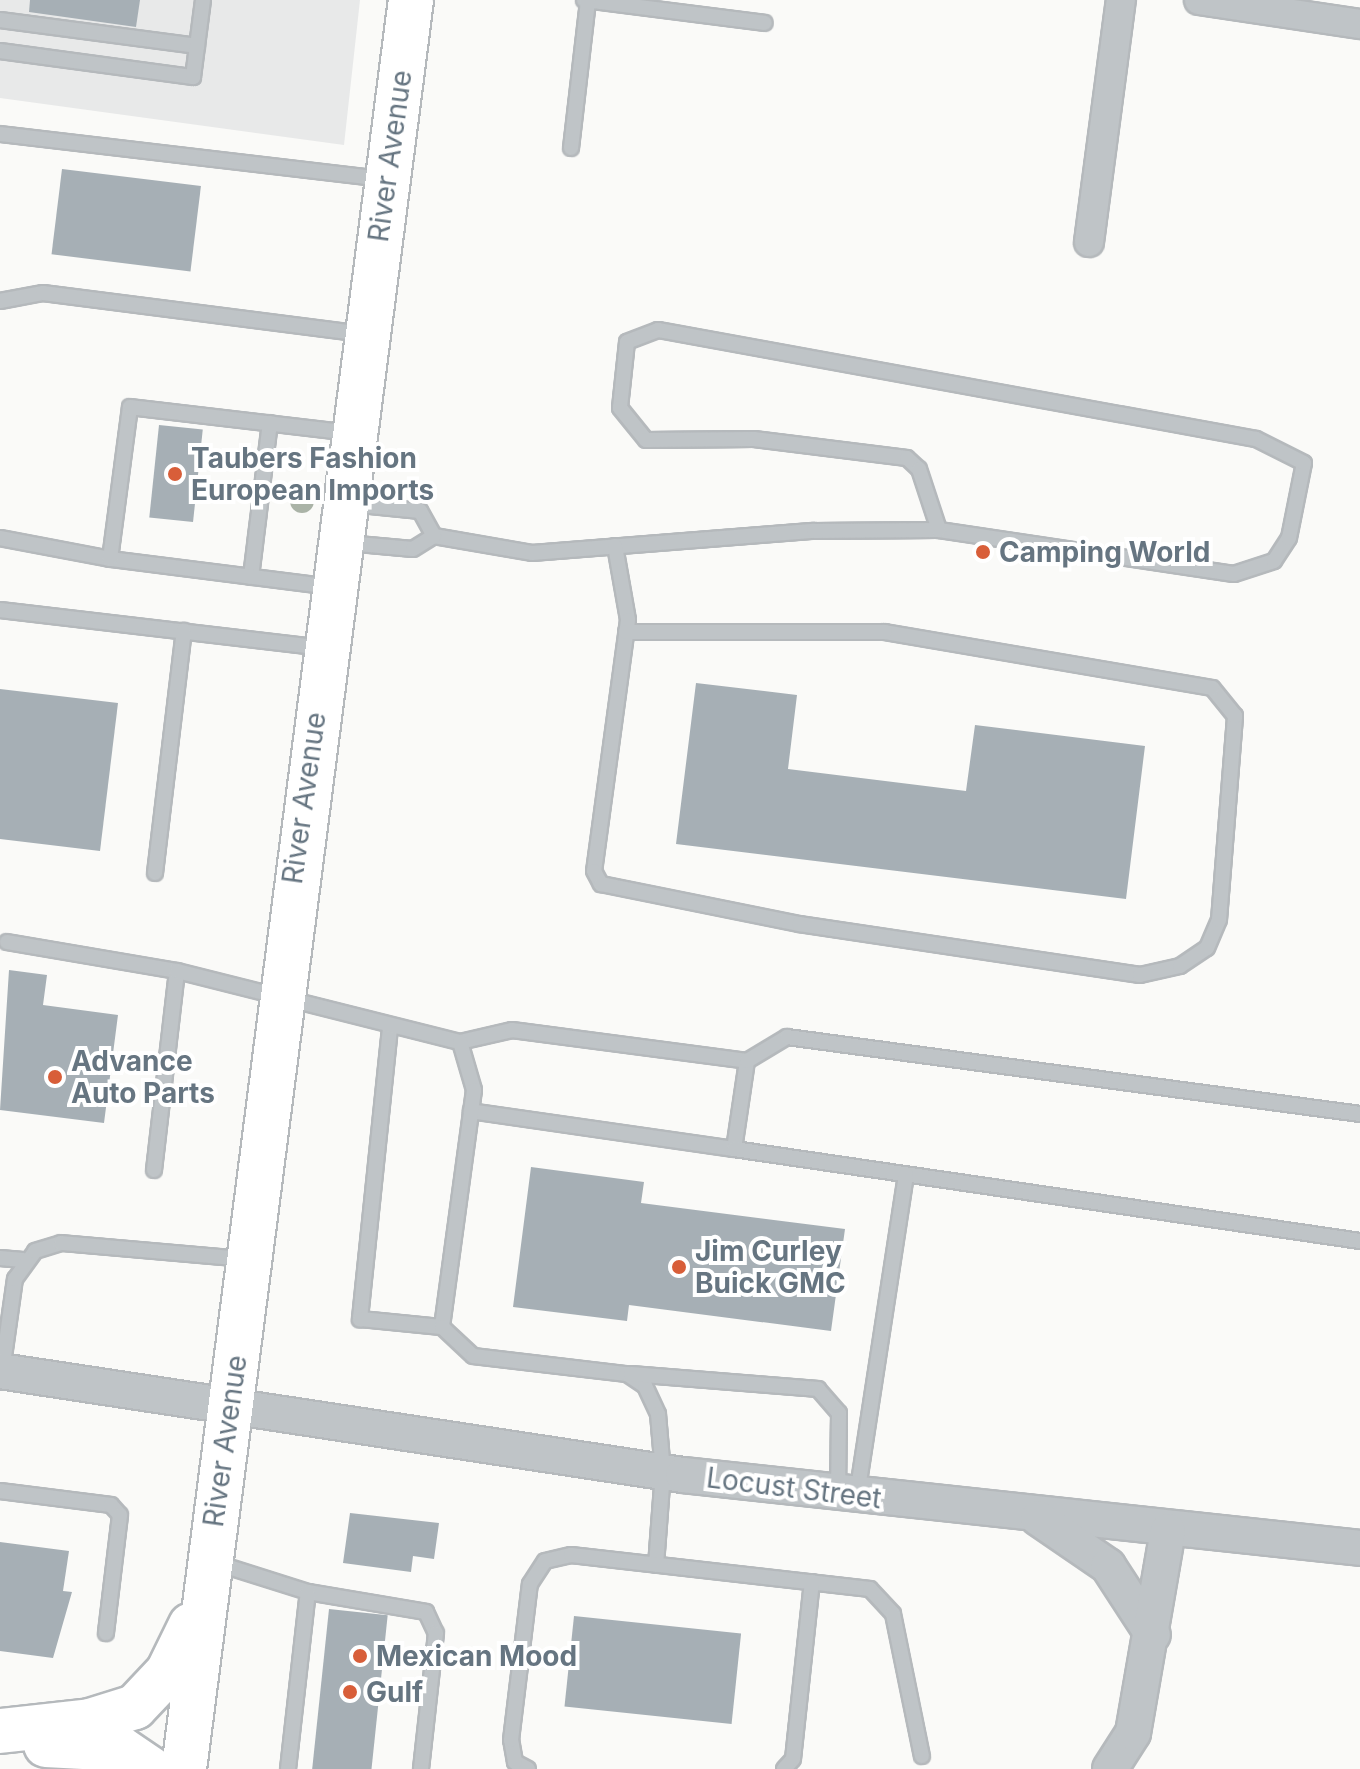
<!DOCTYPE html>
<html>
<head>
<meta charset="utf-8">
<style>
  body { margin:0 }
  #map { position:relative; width:1360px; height:1769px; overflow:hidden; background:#fafaf8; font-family:Inter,sans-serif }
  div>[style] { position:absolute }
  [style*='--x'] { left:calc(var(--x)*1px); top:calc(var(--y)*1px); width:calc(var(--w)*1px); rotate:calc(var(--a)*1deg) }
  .built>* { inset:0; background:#e8e9e9 }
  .building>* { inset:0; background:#a6afb5; transform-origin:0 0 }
  .roads { filter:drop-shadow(2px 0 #b5b9bc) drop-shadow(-2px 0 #b5b9bc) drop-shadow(0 2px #b5b9bc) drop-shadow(0 -2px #b5b9bc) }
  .service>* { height:14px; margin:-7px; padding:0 7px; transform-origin:7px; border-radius:7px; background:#bfc4c7 }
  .minor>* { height:28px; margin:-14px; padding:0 14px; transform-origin:14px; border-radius:14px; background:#bfc4c7 }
  .tertiary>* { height:34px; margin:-17px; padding:0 17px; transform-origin:17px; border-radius:17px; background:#bfc4c7 }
  .trunk>* { height:44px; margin:-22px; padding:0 22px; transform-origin:22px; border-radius:22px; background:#fff }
  .trees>* { width:24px; height:24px; margin:-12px; border-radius:50%; background:#aab3a7 }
  .dots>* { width:22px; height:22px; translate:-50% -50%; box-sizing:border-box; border:4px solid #fff; border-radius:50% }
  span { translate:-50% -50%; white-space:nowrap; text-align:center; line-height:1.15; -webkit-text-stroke:8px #fff; paint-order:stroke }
  .street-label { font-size:28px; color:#667581 }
  .poi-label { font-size:28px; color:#667581; font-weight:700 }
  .left { translate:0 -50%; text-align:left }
</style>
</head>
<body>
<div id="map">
  <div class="built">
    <div style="clip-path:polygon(0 0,360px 0,344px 145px,0 98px)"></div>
  </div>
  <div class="building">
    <div style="clip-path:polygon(30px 0,140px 0,136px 27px,29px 12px)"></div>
    <div style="left:62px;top:169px;width:140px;height:86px;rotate:7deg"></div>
    <div style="left:159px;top:425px;width:44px;height:93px;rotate:6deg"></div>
    <div style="clip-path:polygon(696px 683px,797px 695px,788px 769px,966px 791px,975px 725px,1145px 746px,1126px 899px,676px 844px)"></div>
    <div style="clip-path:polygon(0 689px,118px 703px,100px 851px,0 839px)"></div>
    <div style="clip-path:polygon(9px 970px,47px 975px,43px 1005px,118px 1015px,104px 1123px,0 1110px)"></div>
    <div style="clip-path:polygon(531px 1167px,644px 1182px,641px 1203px,845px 1229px,831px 1331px,629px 1305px,627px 1321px,513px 1307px)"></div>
    <div style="clip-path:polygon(350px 1513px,439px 1523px,434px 1559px,413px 1556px,411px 1572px,343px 1563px)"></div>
    <div style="clip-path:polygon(0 1542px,69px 1551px,63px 1591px,72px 1592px,53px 1658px,0 1651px)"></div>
    <div style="left:329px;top:1609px;width:59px;height:161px;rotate:6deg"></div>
    <div style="left:574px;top:1616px;width:168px;height:91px;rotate:6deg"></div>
  </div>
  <div class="roads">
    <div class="service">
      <div style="--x:584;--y:0;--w:182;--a:7.2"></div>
      <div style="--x:0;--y:20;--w:199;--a:7.5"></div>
      <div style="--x:0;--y:51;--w:195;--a:7.7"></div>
      <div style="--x:193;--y:77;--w:78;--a:-82.6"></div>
      <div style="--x:0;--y:134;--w:386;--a:6.7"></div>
      <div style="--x:571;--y:148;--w:148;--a:-83.4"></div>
      <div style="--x:0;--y:301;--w:44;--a:-10.5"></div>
      <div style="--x:43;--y:293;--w:325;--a:7.3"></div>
      <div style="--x:434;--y:536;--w:99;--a:9.8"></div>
      <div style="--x:532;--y:553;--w:283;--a:-4.5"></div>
      <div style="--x:814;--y:531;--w:125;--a:-0.5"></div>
      <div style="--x:939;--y:530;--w:298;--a:8.5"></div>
      <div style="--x:1234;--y:574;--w:42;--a:-18"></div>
      <div style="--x:1274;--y:561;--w:27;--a:-57"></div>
      <div style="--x:1289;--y:538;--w:76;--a:-78.7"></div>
      <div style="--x:1304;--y:463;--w:54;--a:-153.4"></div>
      <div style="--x:1256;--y:439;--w:608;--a:-169.67"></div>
      <div style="--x:658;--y:330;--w:33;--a:159"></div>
      <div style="--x:627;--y:342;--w:66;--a:96.1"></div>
      <div style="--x:620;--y:408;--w:41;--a:50.9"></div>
      <div style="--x:646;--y:440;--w:108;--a:-0.5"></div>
      <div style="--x:754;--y:439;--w:154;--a:7.1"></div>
      <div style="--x:907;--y:458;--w:16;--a:43"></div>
      <div style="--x:919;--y:469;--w:64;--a:71.8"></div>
      <div style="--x:0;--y:538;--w:112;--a:10.8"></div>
      <div style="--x:347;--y:543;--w:66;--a:5.2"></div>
      <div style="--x:413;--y:549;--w:25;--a:-32"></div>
      <div style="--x:434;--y:536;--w:29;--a:-119"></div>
      <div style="--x:420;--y:511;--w:70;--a:-174.3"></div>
      <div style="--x:615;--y:546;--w:75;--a:80"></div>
      <div style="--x:628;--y:620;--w:253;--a:97.7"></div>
      <div style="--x:594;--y:871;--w:15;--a:62"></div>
      <div style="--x:601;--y:884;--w:202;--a:11.4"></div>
      <div style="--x:799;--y:924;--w:345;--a:8.5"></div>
      <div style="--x:1140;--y:975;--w:41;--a:-12.7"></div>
      <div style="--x:1180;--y:966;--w:32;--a:-34"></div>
      <div style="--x:1207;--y:948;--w:30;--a:-67"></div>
      <div style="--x:1219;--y:920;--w:205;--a:-85.5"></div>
      <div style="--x:1235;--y:716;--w:36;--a:-129"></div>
      <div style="--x:1212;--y:688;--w:332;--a:-170.3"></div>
      <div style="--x:885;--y:632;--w:259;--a:180"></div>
      <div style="--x:251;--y:577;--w:155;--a:-83"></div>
      <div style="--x:332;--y:587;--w:224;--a:-172.8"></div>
      <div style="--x:110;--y:559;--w:153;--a:-82.5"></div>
      <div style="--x:130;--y:407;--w:222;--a:6.7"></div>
      <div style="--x:0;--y:610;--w:326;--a:6.7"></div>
      <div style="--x:155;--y:873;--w:244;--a:-83.2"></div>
      <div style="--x:7;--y:942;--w:172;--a:9.7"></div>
      <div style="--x:390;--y:1028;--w:293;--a:95.9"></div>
      <div style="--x:360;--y:1319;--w:82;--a:5.6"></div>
      <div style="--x:460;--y:1042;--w:53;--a:-13"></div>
      <div style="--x:512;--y:1030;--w:237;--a:7.5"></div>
      <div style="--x:747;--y:1061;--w:89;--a:98.4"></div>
      <div style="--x:734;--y:1149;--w:266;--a:-171.8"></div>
      <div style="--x:747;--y:1061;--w:47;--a:-31"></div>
      <div style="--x:787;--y:1037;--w:578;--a:7.65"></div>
      <div style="--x:734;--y:1149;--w:633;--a:8.36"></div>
      <div style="--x:154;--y:1170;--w:200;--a:-83.4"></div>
      <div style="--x:177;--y:971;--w:292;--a:14.1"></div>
      <div style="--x:460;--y:1042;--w:50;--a:73.7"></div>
      <div style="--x:474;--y:1090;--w:239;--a:97.7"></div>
      <div style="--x:442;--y:1327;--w:42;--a:43.1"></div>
      <div style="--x:473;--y:1356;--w:155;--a:6.7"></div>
      <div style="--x:627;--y:1374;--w:22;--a:34"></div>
      <div style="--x:645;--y:1386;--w:31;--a:65"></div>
      <div style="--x:658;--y:1414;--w:58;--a:85.1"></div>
      <div style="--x:663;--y:1472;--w:93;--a:94.3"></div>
      <div style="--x:0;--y:1258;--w:23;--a:5"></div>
      <div style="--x:2;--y:1371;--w:93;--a:-82"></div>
      <div style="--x:15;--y:1279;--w:34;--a:-54"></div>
      <div style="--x:35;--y:1251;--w:27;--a:-17"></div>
      <div style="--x:61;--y:1243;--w:184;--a:5"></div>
      <div style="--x:631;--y:1374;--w:188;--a:4.6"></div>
      <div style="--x:818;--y:1389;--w:32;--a:49"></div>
      <div style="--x:839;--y:1413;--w:79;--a:90.7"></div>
      <div style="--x:0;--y:1491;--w:112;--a:7.2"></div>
      <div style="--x:111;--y:1505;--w:13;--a:48"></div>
      <div style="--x:120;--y:1515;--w:119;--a:96.8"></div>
      <div style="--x:857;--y:1495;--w:324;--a:-81.3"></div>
      <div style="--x:213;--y:1562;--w:100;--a:17.5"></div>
      <div style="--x:308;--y:1592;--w:120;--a:9.6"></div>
      <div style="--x:426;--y:1612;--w:23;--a:65"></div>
      <div style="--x:436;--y:1633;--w:137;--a:96.3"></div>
      <div style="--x:288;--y:1769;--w:178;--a:-83.6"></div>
      <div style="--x:528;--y:1769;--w:15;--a:-152"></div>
      <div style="--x:515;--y:1762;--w:22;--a:-100"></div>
      <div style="--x:511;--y:1740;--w:157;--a:-83.1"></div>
      <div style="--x:530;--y:1584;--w:27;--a:-57"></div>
      <div style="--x:545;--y:1561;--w:27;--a:-13"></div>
      <div style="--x:571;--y:1555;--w:301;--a:6.5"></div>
      <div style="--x:870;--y:1589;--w:34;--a:47"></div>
      <div style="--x:893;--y:1614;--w:145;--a:78.5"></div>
      <div style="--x:784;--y:1769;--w:13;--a:-48"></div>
      <div style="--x:793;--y:1759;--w:178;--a:-83.9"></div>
    </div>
    <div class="minor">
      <div style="--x:1199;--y:0;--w:163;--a:8.5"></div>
      <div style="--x:1089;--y:242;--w:244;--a:-82.5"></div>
    </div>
    <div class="tertiary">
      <div style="--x:0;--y:1371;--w:691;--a:8.66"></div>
      <div style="--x:683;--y:1475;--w:681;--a:6.15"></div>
      <div style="--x:1038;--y:1518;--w:85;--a:34.4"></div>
      <div style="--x:1108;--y:1566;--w:82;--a:56.9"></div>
      <div style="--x:1110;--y:1769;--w:43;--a:-57.4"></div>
      <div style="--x:1133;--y:1733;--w:205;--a:-80.2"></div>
    </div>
    <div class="trunk">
      <div style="--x:0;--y:1731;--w:91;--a:-6.3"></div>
      <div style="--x:90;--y:1721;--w:47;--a:-17.3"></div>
      <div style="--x:135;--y:1707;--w:48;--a:-46.7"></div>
      <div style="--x:168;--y:1672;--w:52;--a:-63.9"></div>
      <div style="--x:46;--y:1745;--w:75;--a:3.1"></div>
      <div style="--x:121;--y:1749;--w:36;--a:34"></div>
      <div style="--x:184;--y:1769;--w:1784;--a:-82.69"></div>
    </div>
  </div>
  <div class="trees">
    <div style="left:302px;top:501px"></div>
  </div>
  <div class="dots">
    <div style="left:175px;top:474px;background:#d85e39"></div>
    <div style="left:983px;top:552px;background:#d85e39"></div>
    <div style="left:55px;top:1077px;background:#d85e39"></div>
    <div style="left:679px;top:1267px;background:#d85e39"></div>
    <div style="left:360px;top:1656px;background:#d85e39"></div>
    <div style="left:350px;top:1692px;background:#d85e39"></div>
  </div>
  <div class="street-label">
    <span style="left:390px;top:156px;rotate:-82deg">River Avenue</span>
    <span style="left:304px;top:798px;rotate:-82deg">River Avenue</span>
    <span style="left:225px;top:1441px;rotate:-82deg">River Avenue</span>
    <span style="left:794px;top:1488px;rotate:7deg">Locust Street</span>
  </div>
  <div class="poi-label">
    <span class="left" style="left:191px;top:474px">Taubers Fashion<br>European Imports</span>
    <span class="left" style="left:999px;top:552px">Camping World</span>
    <span class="left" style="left:71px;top:1077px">Advance<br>Auto Parts</span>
    <span class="left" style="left:695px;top:1267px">Jim Curley<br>Buick GMC</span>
    <span class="left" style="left:376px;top:1656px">Mexican Mood</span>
    <span class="left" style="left:366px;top:1692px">Gulf</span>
  </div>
</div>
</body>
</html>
